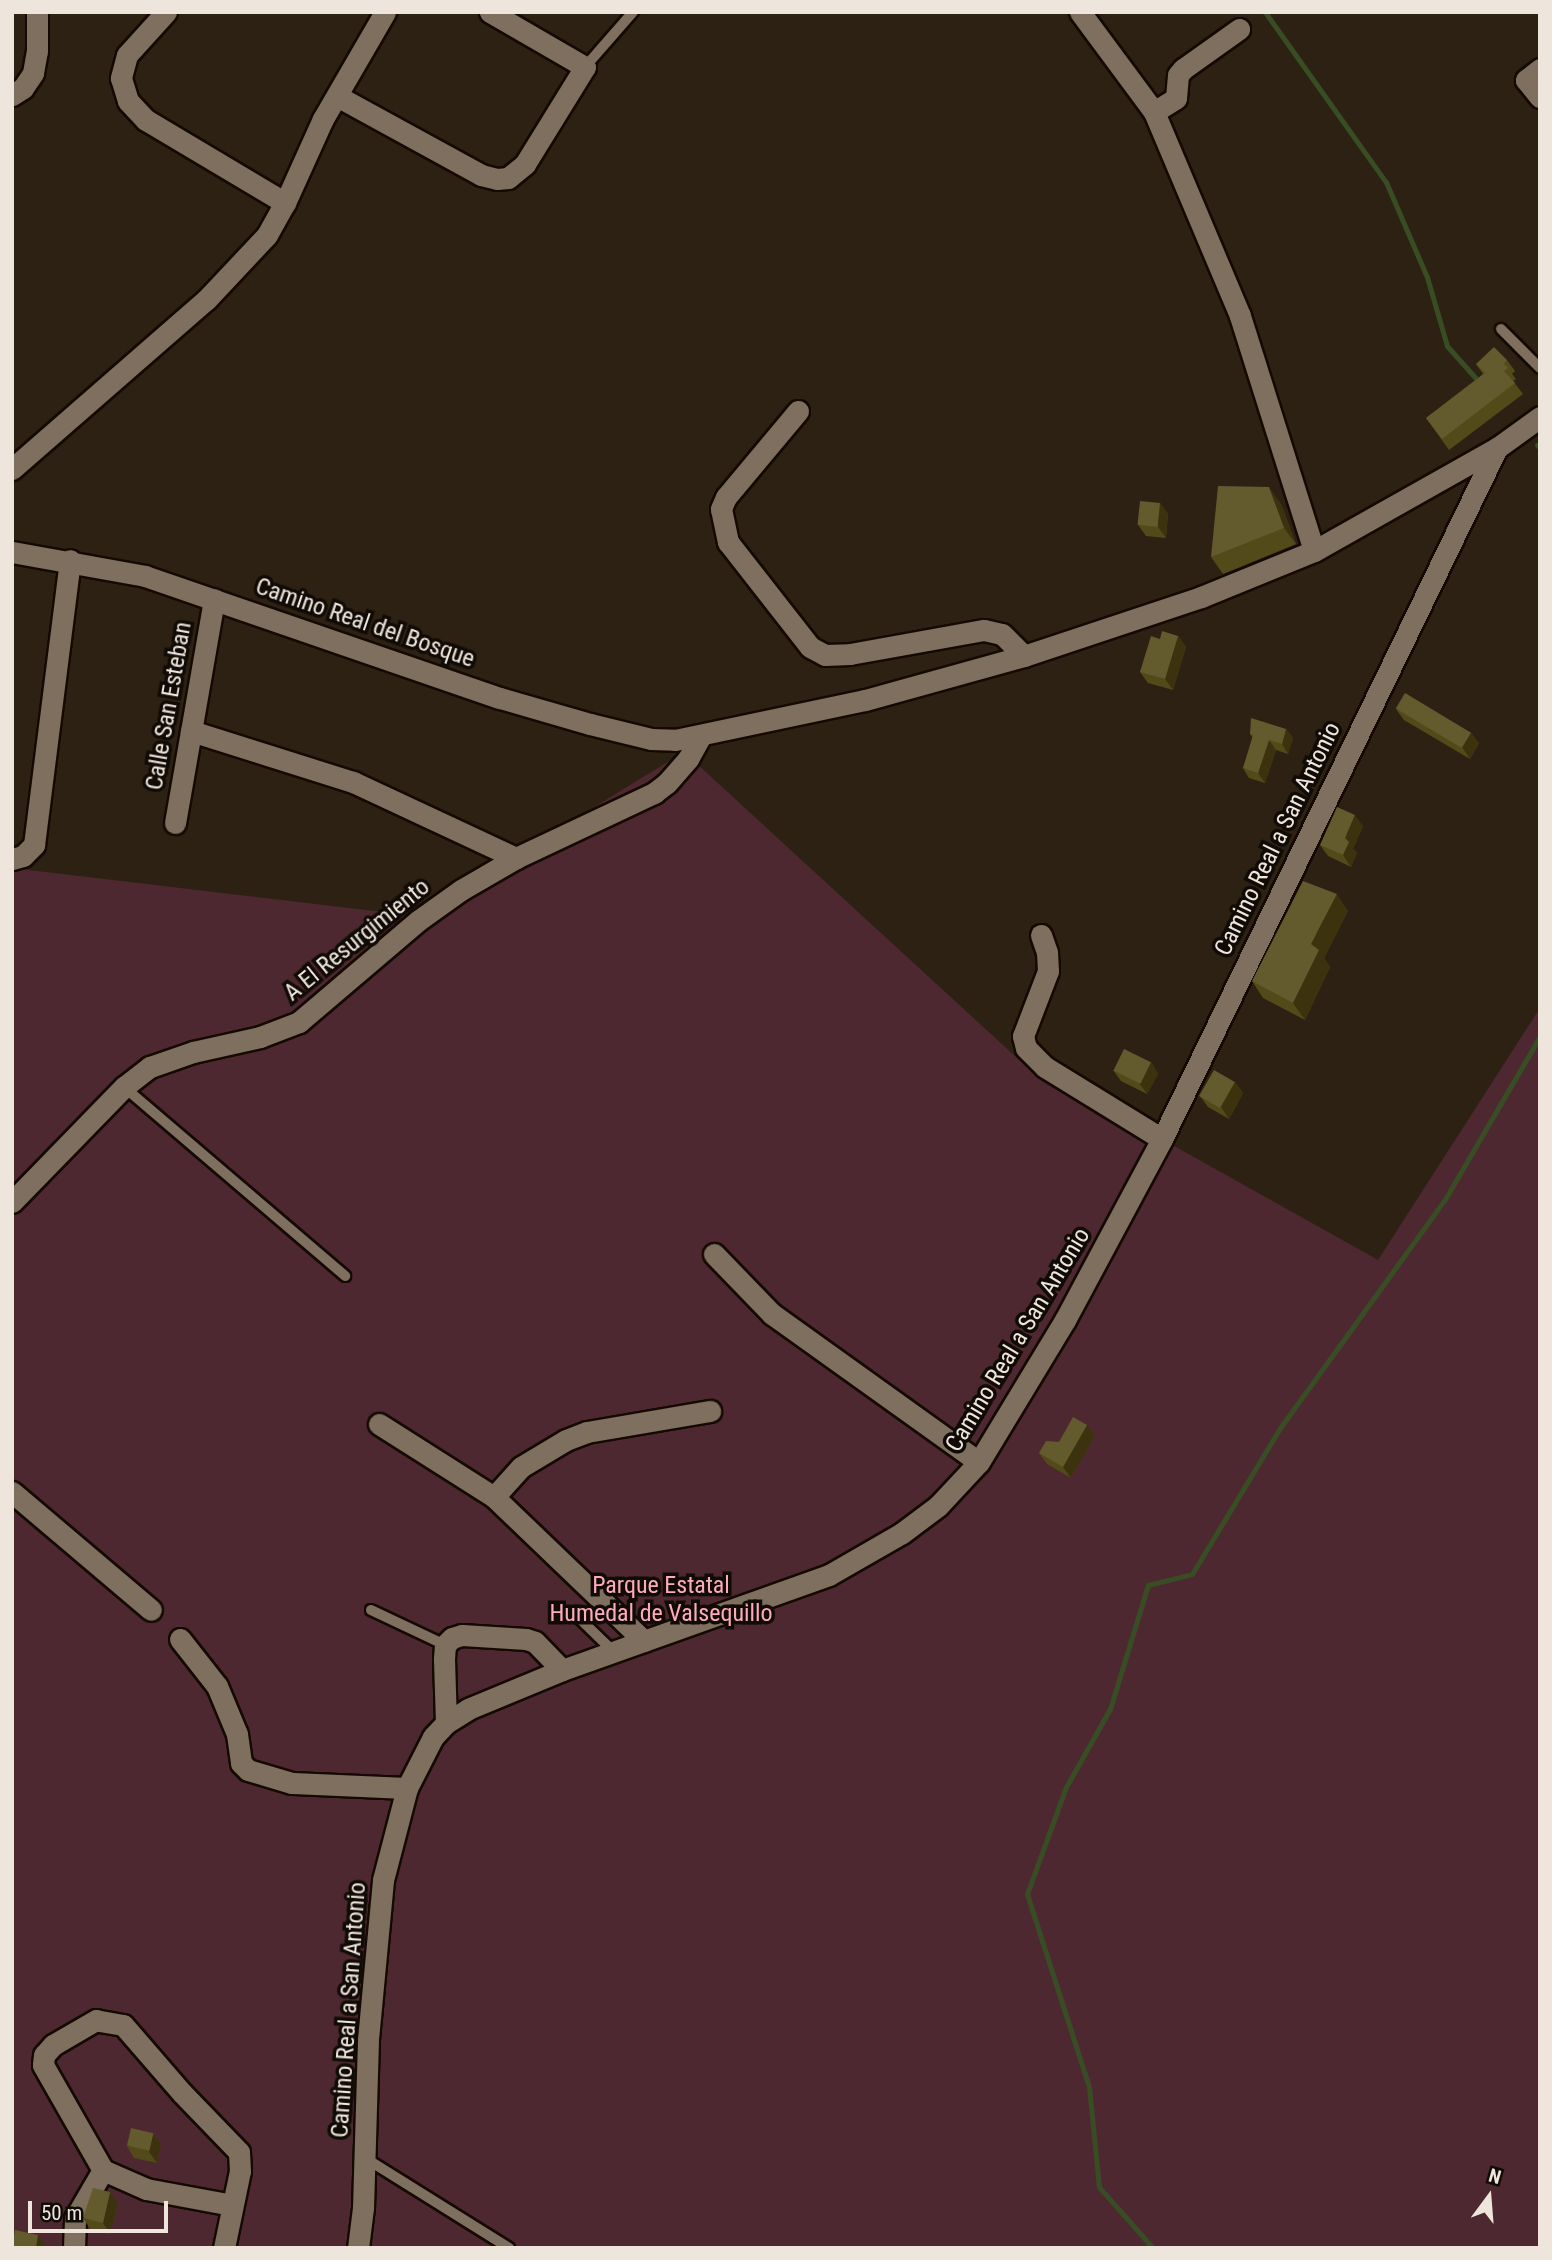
<!DOCTYPE html>
<html>
<head>
<meta charset="utf-8">
<style>
  body { margin:0 }
  #map { position:relative; width:1552px; height:2260px; overflow:hidden; background:#2d2113; font-family:"Roboto Condensed",sans-serif }
  div>[style] { position:absolute }
  [style*='--x'] { left:calc(var(--x)*1px); top:calc(var(--y)*1px); width:calc(var(--w)*1px); rotate:calc(var(--a)*1deg) }
  .green>* { inset:0; background:#4e2831 }
  .stream>* { height:5px; margin:-2.5px; padding:0 2.5px; transform-origin:2.5px; border-radius:2.5px; background:#384d24 }
  .roads { filter:drop-shadow(2px 0 #150a01) drop-shadow(-2px 0 #150a01) drop-shadow(0 2px #150a01) drop-shadow(0 -2px #150a01) }
  .lane>* { height:10px; margin:-5px; padding:0 5px; transform-origin:5px; border-radius:5px; background:#7e6f5f }
  .street>* { height:21px; margin:-10.5px; padding:0 10.5px; transform-origin:10.5px; border-radius:10.5px; background:#7e6f5f }
  .secondary>* { height:21px; margin:-10.5px; padding:0 10.5px; transform-origin:10.5px; border-radius:10.5px; background:#7e6f5f }
  .wall>* { inset:0; background:#524a18 }
  .shaded-wall>* { inset:0; background:#3c320d }
  .building>* { inset:0; background:#635a2d; transform-origin:0 0 }
  span { translate:-50% -50%; white-space:nowrap; text-align:center; line-height:1.15; -webkit-text-stroke:7px #110b06; paint-order:stroke }
  .street-label { font-size:24px; color:#eee5dc }
  .park-label { font-size:24px; color:#ffabbc }
  .frame { position:absolute; inset:0; border:14px solid #eee5dc; pointer-events:none }
  .north { position:absolute; left:1454px; top:2162px; width:70px; height:70px; -webkit-text-stroke:5px #110b06; paint-order:stroke; rotate:16deg; font-size:19px; font-weight:700; line-height:28px; text-align:center; color:#eee5dc }
  .north::after { content:''; display:block; margin:auto; width:24px; height:32px; background:#eee5dc; clip-path:polygon(50% 0,100% 100%,50% 72%,0 100%) }
  .scale { position:absolute; left:28px; top:2201px; width:140px; height:32px; box-sizing:border-box; border:4px solid #eee5dc; border-top:0; padding-left:9px; font-size:21px; line-height:24px; white-space:nowrap; color:#eee5dc; -webkit-text-stroke:5px #110b06; paint-order:stroke }
</style>
</head>
<body>
<div id="map">
  <div class="green">
    <div style="clip-path:polygon(684px 752px,1017px 1058px,1378px 1260px,1540px 1008px,1540px 2248px,12px 2248px,12px 868px,417px 916px)"></div>
  </div>
  <div class="stream">
    <div style="--x:1265;--y:12;--w:209;--a:54.6"></div>
    <div style="--x:1386;--y:182;--w:103;--a:66.7"></div>
    <div style="--x:1427;--y:277;--w:72;--a:73.8"></div>
    <div style="--x:1447;--y:346;--w:51;--a:48.2"></div>
    <div style="--x:1537;--y:445;--w:4;--a:45"></div>
    <div style="--x:1153;--y:2248;--w:81;--a:-131.5"></div>
    <div style="--x:1099;--y:2187;--w:100;--a:-95.7"></div>
    <div style="--x:1089;--y:2087;--w:203;--a:-107.8"></div>
    <div style="--x:1027;--y:1894;--w:114;--a:-70"></div>
    <div style="--x:1066;--y:1787;--w:90;--a:-60.6"></div>
    <div style="--x:1110;--y:1709;--w:130;--a:-73"></div>
    <div style="--x:1148;--y:1585;--w:45;--a:-14"></div>
    <div style="--x:1192;--y:1574;--w:170;--a:-58.9"></div>
    <div style="--x:1280;--y:1428;--w:280;--a:-54.2"></div>
    <div style="--x:1444;--y:1201;--w:191;--a:-59.8"></div>
  </div>
  <div class="roads">
    <div class="lane">
      <div style="--x:585;--y:67;--w:73;--a:-48.9"></div>
      <div style="--x:1501;--y:329;--w:55;--a:45"></div>
      <div style="--x:124;--y:1087;--w:291;--a:40.5"></div>
      <div style="--x:371;--y:1610;--w:82;--a:25.3"></div>
      <div style="--x:579;--y:1618;--w:49;--a:44.2"></div>
      <div style="--x:365;--y:2158;--w:170;--a:32"></div>
    </div>
    <div class="street">
      <div style="--x:166;--y:12;--w:58;--a:132.2"></div>
      <div style="--x:127;--y:55;--w:24;--a:105"></div>
      <div style="--x:121;--y:78;--w:24;--a:73"></div>
      <div style="--x:128;--y:101;--w:26;--a:47"></div>
      <div style="--x:146;--y:120;--w:162;--a:30.8"></div>
      <div style="--x:1080;--y:12;--w:124;--a:53.5"></div>
      <div style="--x:1154;--y:112;--w:221;--a:67.1"></div>
      <div style="--x:1240;--y:316;--w:246;--a:72.5"></div>
      <div style="--x:1540;--y:69;--w:18;--a:142"></div>
      <div style="--x:1526;--y:80;--w:22;--a:51"></div>
      <div style="--x:12;--y:95;--w:13;--a:-32"></div>
      <div style="--x:23;--y:88;--w:18;--a:-56"></div>
      <div style="--x:33;--y:73;--w:22;--a:-80"></div>
      <div style="--x:37;--y:51;--w:39;--a:-90"></div>
      <div style="--x:337;--y:96;--w:164;--a:28.7"></div>
      <div style="--x:481;--y:175;--w:16;--a:14"></div>
      <div style="--x:497;--y:179;--w:11;--a:-5"></div>
      <div style="--x:508;--y:178;--w:22;--a:-39"></div>
      <div style="--x:525;--y:164;--w:114;--a:-58.3"></div>
      <div style="--x:585;--y:67;--w:110;--a:-149.9"></div>
      <div style="--x:1154;--y:112;--w:26;--a:-32"></div>
      <div style="--x:1176;--y:98;--w:23;--a:-85"></div>
      <div style="--x:1178;--y:75;--w:8;--a:-50"></div>
      <div style="--x:1183;--y:69;--w:69;--a:-35.5"></div>
      <div style="--x:798;--y:411;--w:112;--a:129.9"></div>
      <div style="--x:726;--y:497;--w:13;--a:113"></div>
      <div style="--x:721;--y:509;--w:34;--a:78"></div>
      <div style="--x:728;--y:542;--w:133;--a:52"></div>
      <div style="--x:810;--y:647;--w:17;--a:28"></div>
      <div style="--x:825;--y:655;--w:25;--a:-2"></div>
      <div style="--x:850;--y:654;--w:136;--a:-10.2"></div>
      <div style="--x:984;--y:630;--w:18;--a:13"></div>
      <div style="--x:1002;--y:634;--w:31;--a:45"></div>
      <div style="--x:12;--y:469;--w:257;--a:-41.1"></div>
      <div style="--x:206;--y:300;--w:89;--a:-46.8"></div>
      <div style="--x:267;--y:235;--w:37;--a:-61"></div>
      <div style="--x:285;--y:203;--w:92;--a:-65.7"></div>
      <div style="--x:323;--y:119;--w:124;--a:-59.9"></div>
      <div style="--x:191;--y:731;--w:170;--a:17.5"></div>
      <div style="--x:353;--y:782;--w:180;--a:25"></div>
      <div style="--x:175;--y:823;--w:227;--a:-80.1"></div>
      <div style="--x:12;--y:859;--w:11;--a:-15"></div>
      <div style="--x:23;--y:856;--w:16;--a:-45"></div>
      <div style="--x:34;--y:845;--w:287;--a:-82.8"></div>
      <div style="--x:1041;--y:935;--w:18;--a:71"></div>
      <div style="--x:1047;--y:952;--w:19;--a:87"></div>
      <div style="--x:1048;--y:971;--w:70;--a:111"></div>
      <div style="--x:1023;--y:1036;--w:12;--a:76"></div>
      <div style="--x:1026;--y:1048;--w:27;--a:45"></div>
      <div style="--x:1045;--y:1067;--w:137;--a:31.6"></div>
      <div style="--x:12;--y:1202;--w:161;--a:-45.8"></div>
      <div style="--x:124;--y:1087;--w:33;--a:-38"></div>
      <div style="--x:150;--y:1067;--w:46;--a:-19.2"></div>
      <div style="--x:193;--y:1052;--w:69;--a:-12.6"></div>
      <div style="--x:260;--y:1037;--w:42;--a:-21"></div>
      <div style="--x:299;--y:1022;--w:157;--a:-40.4"></div>
      <div style="--x:419;--y:920;--w:52;--a:-35.5"></div>
      <div style="--x:461;--y:890;--w:64;--a:-30.2"></div>
      <div style="--x:516;--y:858;--w:153;--a:-25.2"></div>
      <div style="--x:654;--y:793;--w:16;--a:-38"></div>
      <div style="--x:667;--y:783;--w:32;--a:-49"></div>
      <div style="--x:688;--y:759;--w:26;--a:-61"></div>
      <div style="--x:714;--y:1254;--w:83;--a:46"></div>
      <div style="--x:772;--y:1314;--w:254;--a:35.6"></div>
      <div style="--x:379;--y:1424;--w:136;--a:32.4"></div>
      <div style="--x:494;--y:1497;--w:208;--a:43.8"></div>
      <div style="--x:12;--y:1492;--w:182;--a:40.3"></div>
      <div style="--x:494;--y:1497;--w:40;--a:-48"></div>
      <div style="--x:521;--y:1467;--w:52;--a:-31"></div>
      <div style="--x:566;--y:1440;--w:22;--a:-21"></div>
      <div style="--x:587;--y:1432;--w:125;--a:-9.7"></div>
      <div style="--x:180;--y:1639;--w:60;--a:51.8"></div>
      <div style="--x:217;--y:1686;--w:52;--a:67.4"></div>
      <div style="--x:237;--y:1734;--w:29;--a:82"></div>
      <div style="--x:241;--y:1763;--w:10;--a:45"></div>
      <div style="--x:248;--y:1770;--w:46;--a:16.5"></div>
      <div style="--x:292;--y:1783;--w:115;--a:2.5"></div>
      <div style="--x:446;--y:1723;--w:64;--a:-91.8"></div>
      <div style="--x:444;--y:1659;--w:14;--a:-86"></div>
      <div style="--x:445;--y:1645;--w:10;--a:-45"></div>
      <div style="--x:452;--y:1638;--w:10;--a:-17"></div>
      <div style="--x:462;--y:1635;--w:64;--a:3.6"></div>
      <div style="--x:526;--y:1639;--w:9;--a:18"></div>
      <div style="--x:535;--y:1642;--w:39;--a:46"></div>
      <div style="--x:74;--y:2248;--w:30;--a:-88"></div>
      <div style="--x:75;--y:2218;--w:56;--a:-59.7"></div>
      <div style="--x:224;--y:2248;--w:79;--a:-78.3"></div>
      <div style="--x:240;--y:2171;--w:19;--a:-93"></div>
      <div style="--x:239;--y:2152;--w:82;--a:-134"></div>
      <div style="--x:182;--y:2093;--w:90;--a:-130.9"></div>
      <div style="--x:123;--y:2025;--w:27;--a:-170"></div>
      <div style="--x:96;--y:2020;--w:50;--a:149.8"></div>
      <div style="--x:53;--y:2045;--w:13;--a:132"></div>
      <div style="--x:44;--y:2055;--w:10;--a:96"></div>
      <div style="--x:43;--y:2065;--w:121;--a:60.3"></div>
      <div style="--x:103;--y:2170;--w:47;--a:23.8"></div>
      <div style="--x:146;--y:2189;--w:87;--a:10.5"></div>
      <div style="--x:358;--y:2248;--w:40;--a:-82.9"></div>
      <div style="--x:363;--y:2208;--w:169;--a:-88.3"></div>
      <div style="--x:368;--y:2039;--w:160;--a:-84.6"></div>
      <div style="--x:383;--y:1880;--w:95;--a:-75.4"></div>
      <div style="--x:407;--y:1788;--w:57;--a:-63"></div>
      <div style="--x:433;--y:1737;--w:19;--a:-47"></div>
      <div style="--x:446;--y:1723;--w:26;--a:-32"></div>
      <div style="--x:468;--y:1709;--w:102;--a:-22.5"></div>
      <div style="--x:562;--y:1670;--w:283;--a:-19.6"></div>
      <div style="--x:829;--y:1575;--w:84;--a:-29.9"></div>
      <div style="--x:902;--y:1533;--w:45;--a:-36.9"></div>
      <div style="--x:938;--y:1506;--w:60;--a:-47"></div>
      <div style="--x:979;--y:1462;--w:166;--a:-58.8"></div>
      <div style="--x:1065;--y:1320;--w:205;--a:-61.8"></div>
      <div style="--x:1162;--y:1139;--w:768;--a:-64.14"></div>
    </div>
    <div class="secondary">
      <div style="--x:12;--y:552;--w:135;--a:10.2"></div>
      <div style="--x:145;--y:576;--w:375;--a:19"></div>
      <div style="--x:500;--y:698;--w:94;--a:16.1"></div>
      <div style="--x:590;--y:724;--w:63;--a:13.8"></div>
      <div style="--x:651;--y:739;--w:24;--a:2"></div>
      <div style="--x:675;--y:740;--w:194;--a:-11.9"></div>
      <div style="--x:865;--y:700;--w:165;--a:-15.5"></div>
      <div style="--x:1024;--y:656;--w:187;--a:-18.4"></div>
      <div style="--x:1201;--y:597;--w:122;--a:-22.2"></div>
      <div style="--x:1314;--y:551;--w:210;--a:-29.4"></div>
      <div style="--x:1497;--y:448;--w:53;--a:-35.8"></div>
    </div>
  </div>
  <div class="wall">
    <div style="clip-path:polygon(1507px 360px,1515px 371px,1512px 374px,1516px 379px,1513px 381px,1523px 394px,1449px 450px,1426px 418px,1483px 374px,1476px 364px)"></div>
    <div style="clip-path:polygon(1160px 503px,1168px 514px,1166px 538px,1146px 536px,1138px 525px)"></div>
    <div style="clip-path:polygon(1281px 504px,1296px 544px,1223px 574px,1211px 557px)"></div>
    <div style="clip-path:polygon(1178px 636px,1186px 647px,1173px 690px,1148px 683px,1140px 672px,1160px 639px)"></div>
    <div style="clip-path:polygon(1396px 709px,1479px 743px,1470px 759px,1404px 720px)"></div>
    <div style="clip-path:polygon(1286px 729px,1293px 738px,1288px 754px,1276px 750px,1265px 783px,1249px 778px,1243px 768px,1253px 738px,1250px 734px)"></div>
    <div style="clip-path:polygon(1363px 826px,1353px 849px,1357px 853px,1351px 867px,1328px 856px,1320px 845px)"></div>
    <div style="clip-path:polygon(1348px 911px,1324px 958px,1330px 967px,1305px 1020px,1263px 998px,1252px 981px)"></div>
    <div style="clip-path:polygon(1151px 1062px,1158px 1074px,1147px 1094px,1121px 1081px,1113px 1070px)"></div>
    <div style="clip-path:polygon(1235px 1082px,1243px 1093px,1229px 1119px,1208px 1107px,1200px 1096px)"></div>
    <div style="clip-path:polygon(1087px 1425px,1095px 1436px,1071px 1478px,1047px 1464px,1039px 1453px)"></div>
    <div style="clip-path:polygon(153px 2133px,161px 2144px,157px 2163px,134px 2158px,127px 2146px)"></div>
    <div style="clip-path:polygon(110px 2192px,118px 2203px,110px 2234px,91px 2230px,83px 2218px)"></div>
  </div>
  <div class="shaded-wall">
    <div style="clip-path:polygon(1269px 487px,1281px 504px,1296px 544px,1284px 528px)"></div>
    <div style="clip-path:polygon(1160px 503px,1168px 514px,1166px 538px,1158px 527px)"></div>
    <div style="clip-path:polygon(1178px 636px,1186px 647px,1173px 690px,1165px 679px)"></div>
    <div style="clip-path:polygon(1286px 729px,1293px 738px,1288px 754px,1282px 744px)"></div>
    <div style="clip-path:polygon(1471px 732px,1479px 743px,1470px 759px,1462px 747px)"></div>
    <div style="clip-path:polygon(1269px 740px,1276px 750px,1265px 783px,1258px 773px)"></div>
    <div style="clip-path:polygon(1355px 815px,1363px 826px,1353px 849px,1357px 853px,1351px 867px,1343px 855px,1345px 838px)"></div>
    <div style="clip-path:polygon(1337px 894px,1348px 911px,1324px 958px,1330px 967px,1305px 1020px,1293px 1003px,1311px 944px)"></div>
    <div style="clip-path:polygon(1151px 1062px,1158px 1074px,1147px 1094px,1139px 1083px)"></div>
    <div style="clip-path:polygon(1235px 1082px,1243px 1093px,1229px 1119px,1221px 1107px)"></div>
    <div style="clip-path:polygon(1087px 1425px,1095px 1436px,1071px 1478px,1063px 1467px)"></div>
    <div style="clip-path:polygon(153px 2133px,161px 2144px,157px 2163px,149px 2152px)"></div>
    <div style="clip-path:polygon(110px 2192px,118px 2203px,110px 2234px,103px 2223px)"></div>
    <div style="clip-path:polygon(38px 2235px,46px 2246px,46px 2248px,36px 2248px)"></div>
  </div>
  <div class="building">
    <div style="clip-path:polygon(1494px 347px,1507px 360px,1504px 364px,1508px 368px,1504px 371px,1515px 383px,1442px 439px,1426px 418px,1485px 373px,1476px 364px)"></div>
    <div style="clip-path:polygon(1218px 486px,1269px 487px,1284px 528px,1211px 557px)"></div>
    <div style="left:1140px;top:501px;width:20px;height:24px;rotate:6deg"></div>
    <div style="clip-path:polygon(1162px 631px,1178px 636px,1165px 679px,1140px 672px,1151px 636px,1160px 639px)"></div>
    <div style="left:1405px;top:693px;width:77px;height:18px;rotate:31deg"></div>
    <div style="clip-path:polygon(1251px 718px,1286px 729px,1282px 744px,1269px 740px,1258px 773px,1243px 768px,1253px 735px,1250px 734px)"></div>
    <div style="clip-path:polygon(1337px 807px,1355px 815px,1345px 838px,1349px 842px,1343px 855px,1320px 845px)"></div>
    <div style="clip-path:polygon(1303px 881px,1337px 894px,1311px 944px,1319px 950px,1293px 1003px,1252px 981px)"></div>
    <div style="left:1124px;top:1049px;width:30px;height:24px;rotate:26deg"></div>
    <div style="left:1214px;top:1070px;width:24px;height:30px;rotate:30deg"></div>
    <div style="clip-path:polygon(1073px 1417px,1087px 1425px,1063px 1467px,1039px 1453px,1046px 1441px,1059px 1442px)"></div>
    <div style="left:131px;top:2128px;width:23px;height:18px;rotate:13deg"></div>
    <div style="clip-path:polygon(93px 2188px,110px 2192px,103px 2223px,83px 2218px)"></div>
    <div style="clip-path:polygon(15px 2230px,38px 2235px,36px 2248px,12px 2248px)"></div>
  </div>
  <div class="street-label">
    <span style="left:365px;top:623px;rotate:19deg">Camino Real del Bosque</span>
    <span style="left:169px;top:706px;rotate:-80deg">Calle San Esteban</span>
    <span style="left:1278px;top:839px;rotate:-64deg">Camino Real a San Antonio</span>
    <span style="left:357px;top:940px;rotate:-39deg">A El Resurgimiento</span>
    <span style="left:1018px;top:1340px;rotate:-59deg">Camino Real a San Antonio</span>
    <span style="left:349px;top:2010px;rotate:-86deg">Camino Real a San Antonio</span>
  </div>
  <div class="park-label">
    <span style="left:661px;top:1600px">Parque Estatal<br>Humedal de Valsequillo</span>
  </div>
  <div class="frame"></div>
  <div class="north">N</div>
  <div class="scale">50 m</div>
</div>
</body>
</html>
